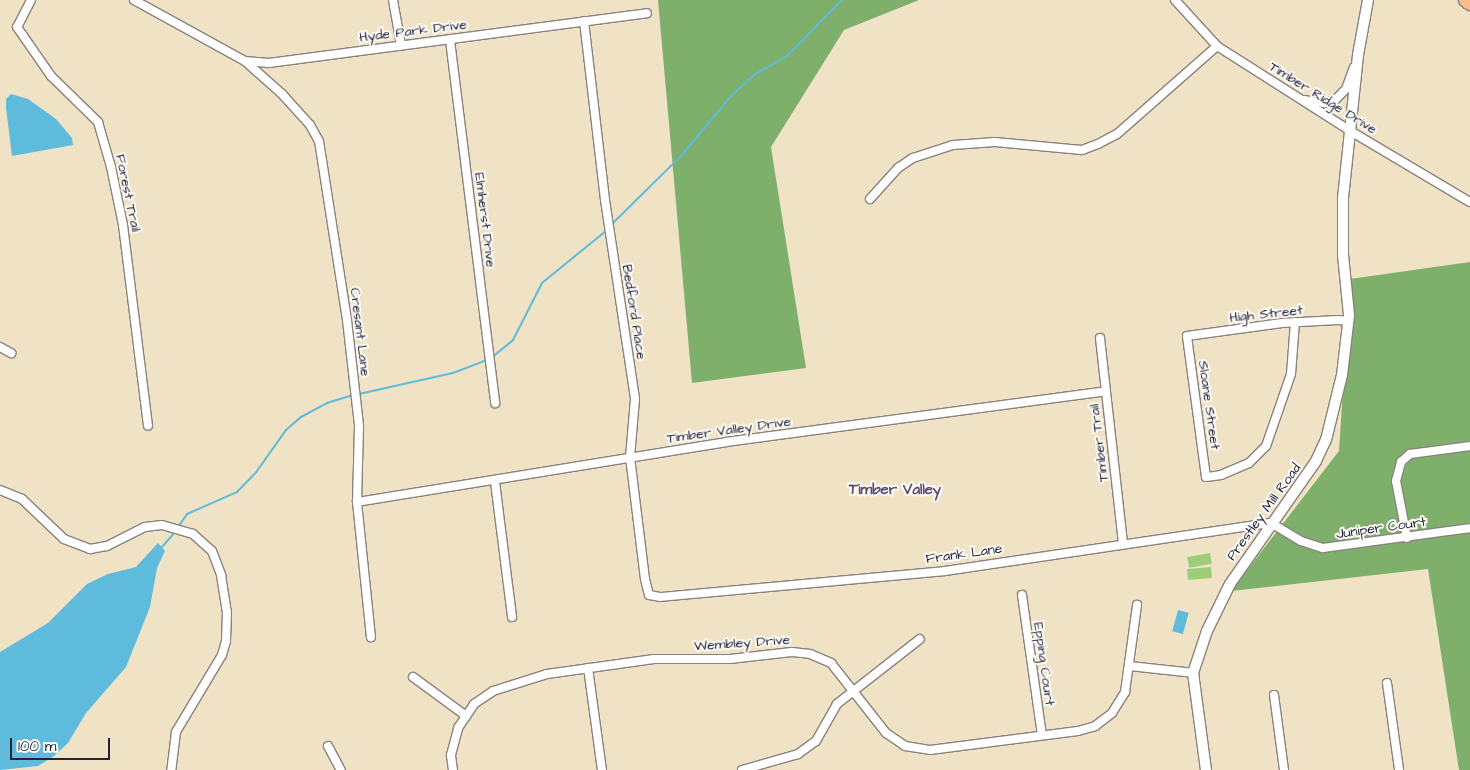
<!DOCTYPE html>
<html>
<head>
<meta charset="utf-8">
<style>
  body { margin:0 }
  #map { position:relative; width:1470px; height:770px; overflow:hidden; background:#f0e2c4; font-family:"Architects Daughter",sans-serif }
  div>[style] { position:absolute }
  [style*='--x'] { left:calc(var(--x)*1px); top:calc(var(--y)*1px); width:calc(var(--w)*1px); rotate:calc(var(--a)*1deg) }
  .green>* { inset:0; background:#9dcc7b; transform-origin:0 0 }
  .forest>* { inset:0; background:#7eb06b }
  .water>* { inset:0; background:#5ebbdc; transform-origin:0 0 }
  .stream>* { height:2px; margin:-1px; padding:0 1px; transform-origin:1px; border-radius:1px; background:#5ebbdc }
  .roads { filter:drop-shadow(1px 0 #898280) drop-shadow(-1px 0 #898280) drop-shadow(0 1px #898280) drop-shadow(0 -1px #898280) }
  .minor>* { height:8px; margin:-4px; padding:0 4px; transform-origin:4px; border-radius:4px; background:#fff }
  .tertiary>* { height:10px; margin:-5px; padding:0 5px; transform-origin:5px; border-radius:5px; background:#fff }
  .motorway>* { height:14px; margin:-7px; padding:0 7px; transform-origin:7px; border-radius:7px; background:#fbbb8d }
  span { translate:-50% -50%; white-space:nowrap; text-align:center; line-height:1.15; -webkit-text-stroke:4px #fdfcf7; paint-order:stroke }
  .street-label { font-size:14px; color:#22223b }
  .neighbourhood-label { font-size:15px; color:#5f5072; font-weight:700 }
  .scale { position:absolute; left:10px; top:738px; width:100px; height:22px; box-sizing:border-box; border:2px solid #22223b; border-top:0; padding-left:6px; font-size:15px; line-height:18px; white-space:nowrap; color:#22223b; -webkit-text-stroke:4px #fdfcf7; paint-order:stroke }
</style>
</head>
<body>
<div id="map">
  <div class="green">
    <div style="left:1210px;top:553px;width:11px;height:23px;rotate:80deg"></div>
    <div style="left:1211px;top:567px;width:11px;height:24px;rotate:85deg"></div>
  </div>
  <div class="forest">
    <div style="clip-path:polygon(658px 0,919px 0,844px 30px,771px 147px,806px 368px,692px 383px)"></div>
    <div style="clip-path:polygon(1470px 262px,1470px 770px,1459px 770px,1428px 569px,1231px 591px,1339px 451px,1350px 279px)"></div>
  </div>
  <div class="water">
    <div style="clip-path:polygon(11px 94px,28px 99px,56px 119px,72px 138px,73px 145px,12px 156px,6px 108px,6px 99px)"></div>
    <div style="clip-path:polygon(158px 543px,165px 551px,157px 568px,150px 607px,126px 667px,86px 713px,68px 743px,54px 756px,38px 766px,0 770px,0 652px,48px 623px,87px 584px,108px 574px,136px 567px)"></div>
    <div style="left:1178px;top:610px;width:11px;height:22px;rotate:15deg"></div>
  </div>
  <div class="stream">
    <div style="--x:612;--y:224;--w:97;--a:-44.6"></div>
    <div style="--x:681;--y:156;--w:80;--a:-50.1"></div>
    <div style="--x:732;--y:95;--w:30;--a:-42"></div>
    <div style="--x:754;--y:75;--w:39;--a:-30"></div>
    <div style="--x:788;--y:55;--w:77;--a:-45.5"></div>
    <div style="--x:491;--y:358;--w:28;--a:-39"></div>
    <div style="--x:513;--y:340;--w:64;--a:-63"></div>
    <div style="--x:542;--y:283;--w:84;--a:-39.2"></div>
    <div style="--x:359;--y:394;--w:96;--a:-12.6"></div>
    <div style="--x:453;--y:373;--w:36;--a:-21"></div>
    <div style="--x:178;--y:527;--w:16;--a:-55"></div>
    <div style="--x:187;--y:514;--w:55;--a:-23.7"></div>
    <div style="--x:237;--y:492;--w:29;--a:-46"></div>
    <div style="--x:257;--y:471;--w:50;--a:-54.7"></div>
    <div style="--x:286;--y:430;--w:20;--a:-41"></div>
    <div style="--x:301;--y:417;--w:30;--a:-28"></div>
    <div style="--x:327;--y:403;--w:28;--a:-17"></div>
    <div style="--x:162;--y:547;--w:21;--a:-49"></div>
  </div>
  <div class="roads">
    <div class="minor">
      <div style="--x:31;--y:0;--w:30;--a:117"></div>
      <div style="--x:17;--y:27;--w:60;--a:55.2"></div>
      <div style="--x:51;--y:76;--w:66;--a:44.4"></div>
      <div style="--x:98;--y:122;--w:47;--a:73.9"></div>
      <div style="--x:111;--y:167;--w:59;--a:78.3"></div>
      <div style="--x:123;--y:225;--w:202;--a:82.9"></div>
      <div style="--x:134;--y:0;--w:127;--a:28.8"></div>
      <div style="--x:245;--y:61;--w:50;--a:41.7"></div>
      <div style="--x:282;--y:94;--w:42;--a:47.9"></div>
      <div style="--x:310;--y:125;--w:18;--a:61"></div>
      <div style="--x:319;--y:141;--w:181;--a:81.1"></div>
      <div style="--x:347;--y:320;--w:107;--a:83.5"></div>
      <div style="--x:359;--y:426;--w:76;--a:91.5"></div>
      <div style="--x:357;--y:502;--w:136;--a:84.1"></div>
      <div style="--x:393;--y:0;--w:46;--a:79.9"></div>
      <div style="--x:1175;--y:0;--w:62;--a:47.6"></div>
      <div style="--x:1217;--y:46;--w:160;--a:32.5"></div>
      <div style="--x:1352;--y:132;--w:137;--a:30.7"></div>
      <div style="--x:584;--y:21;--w:180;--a:83.3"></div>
      <div style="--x:605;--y:200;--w:201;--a:81.4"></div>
      <div style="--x:635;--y:399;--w:58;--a:94.9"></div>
      <div style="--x:630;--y:457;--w:123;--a:83"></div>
      <div style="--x:645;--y:579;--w:16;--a:76"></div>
      <div style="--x:649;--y:595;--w:11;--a:10"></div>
      <div style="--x:660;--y:597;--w:286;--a:-5.2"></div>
      <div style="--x:945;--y:571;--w:330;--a:-8.4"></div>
      <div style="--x:1271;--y:523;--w:35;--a:31"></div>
      <div style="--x:1301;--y:541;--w:23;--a:18"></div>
      <div style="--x:1323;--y:548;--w:148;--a:-7.7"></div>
      <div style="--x:450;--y:40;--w:366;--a:82.9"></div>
      <div style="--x:245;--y:61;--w:24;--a:5"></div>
      <div style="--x:269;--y:63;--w:381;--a:-7.5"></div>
      <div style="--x:1304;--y:100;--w:20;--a:9"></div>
      <div style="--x:1324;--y:103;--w:11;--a:-15"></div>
      <div style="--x:1335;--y:100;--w:16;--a:-45"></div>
      <div style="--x:1346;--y:89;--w:23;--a:-70"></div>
      <div style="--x:870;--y:199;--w:42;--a:-47.9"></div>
      <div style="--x:898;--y:168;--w:18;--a:-34"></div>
      <div style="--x:913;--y:158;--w:42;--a:-18"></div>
      <div style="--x:953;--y:145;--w:42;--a:-4.1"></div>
      <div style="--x:995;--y:142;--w:87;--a:5.3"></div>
      <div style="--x:1082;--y:150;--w:17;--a:-21"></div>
      <div style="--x:1098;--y:144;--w:21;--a:-28"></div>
      <div style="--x:1117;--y:134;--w:133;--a:-41.3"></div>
      <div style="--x:1295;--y:322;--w:52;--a:94.4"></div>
      <div style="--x:1291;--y:374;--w:76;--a:109.1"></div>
      <div style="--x:1266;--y:446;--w:24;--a:135"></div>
      <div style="--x:1249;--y:463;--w:30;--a:157"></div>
      <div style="--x:1221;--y:475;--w:15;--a:172"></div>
      <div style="--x:1206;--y:477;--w:142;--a:-97.7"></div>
      <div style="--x:1187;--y:336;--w:96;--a:-7.8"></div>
      <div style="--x:1282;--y:323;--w:56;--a:-3.1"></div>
      <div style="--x:1338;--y:320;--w:11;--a:5"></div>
      <div style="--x:1100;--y:338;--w:207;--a:83.6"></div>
      <div style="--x:0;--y:347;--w:13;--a:29"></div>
      <div style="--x:495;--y:482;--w:136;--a:82.8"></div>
      <div style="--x:0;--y:490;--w:24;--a:22"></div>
      <div style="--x:22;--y:499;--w:58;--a:43.6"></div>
      <div style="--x:64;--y:539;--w:28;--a:21"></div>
      <div style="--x:90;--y:549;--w:17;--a:-10"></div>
      <div style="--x:107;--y:546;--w:42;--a:-26.6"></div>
      <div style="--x:145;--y:527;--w:17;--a:-7"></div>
      <div style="--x:162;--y:525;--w:32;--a:16"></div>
      <div style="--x:193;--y:534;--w:25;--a:42"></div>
      <div style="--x:212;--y:551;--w:26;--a:69"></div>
      <div style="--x:221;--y:575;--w:37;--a:81"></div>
      <div style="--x:227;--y:612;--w:29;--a:92"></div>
      <div style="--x:226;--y:641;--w:15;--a:106"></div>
      <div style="--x:222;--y:655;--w:90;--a:120.9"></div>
      <div style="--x:176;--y:732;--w:38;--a:97"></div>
      <div style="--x:357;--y:502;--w:374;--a:-9.2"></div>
      <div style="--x:726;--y:442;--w:383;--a:-7.6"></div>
      <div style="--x:1407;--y:538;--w:58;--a:-100.9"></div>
      <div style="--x:1396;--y:481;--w:20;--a:-75"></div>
      <div style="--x:1401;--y:462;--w:12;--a:-42"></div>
      <div style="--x:1410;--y:454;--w:61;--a:-7.6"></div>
      <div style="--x:1022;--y:595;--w:141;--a:81.9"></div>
      <div style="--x:1129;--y:666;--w:64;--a:6.2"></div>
      <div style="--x:588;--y:668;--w:103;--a:82.2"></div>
      <div style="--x:413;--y:677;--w:66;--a:36.3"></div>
      <div style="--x:1387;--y:683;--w:88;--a:82.1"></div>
      <div style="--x:1274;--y:695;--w:76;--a:82.4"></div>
      <div style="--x:328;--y:746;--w:27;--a:62"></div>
      <div style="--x:453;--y:770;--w:15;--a:-98"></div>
      <div style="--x:451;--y:755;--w:28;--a:-75"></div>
      <div style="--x:458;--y:728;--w:29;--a:-56"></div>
      <div style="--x:474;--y:704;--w:23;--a:-34"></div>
      <div style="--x:493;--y:691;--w:57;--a:-17.5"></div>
      <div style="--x:547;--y:674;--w:108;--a:-8"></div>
      <div style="--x:654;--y:659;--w:76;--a:0"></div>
      <div style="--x:730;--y:659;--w:62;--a:-6.4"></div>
      <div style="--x:792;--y:652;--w:18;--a:6"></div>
      <div style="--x:810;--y:654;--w:23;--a:23"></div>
      <div style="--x:831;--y:663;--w:89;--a:51.8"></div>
      <div style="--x:886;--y:733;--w:23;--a:34"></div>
      <div style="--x:905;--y:746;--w:25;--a:9"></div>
      <div style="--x:930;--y:750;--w:149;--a:-7.3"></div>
      <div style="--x:1078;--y:731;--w:18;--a:-16"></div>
      <div style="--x:1095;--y:726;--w:21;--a:-37"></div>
      <div style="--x:1112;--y:713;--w:25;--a:-58"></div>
      <div style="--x:1125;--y:692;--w:88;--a:-82.1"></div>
      <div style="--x:742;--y:770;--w:58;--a:-15.9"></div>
      <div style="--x:798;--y:754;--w:22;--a:-36"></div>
      <div style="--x:816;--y:741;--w:43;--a:-60.4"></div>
      <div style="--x:837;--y:704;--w:105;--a:-38.1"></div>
    </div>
    <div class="tertiary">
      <div style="--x:1206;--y:770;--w:98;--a:-97.6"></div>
      <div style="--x:1193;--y:673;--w:44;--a:-71.6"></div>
      <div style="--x:1207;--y:631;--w:52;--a:-63.9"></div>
      <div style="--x:1230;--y:584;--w:150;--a:-55"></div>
      <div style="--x:1316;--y:461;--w:23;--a:-65"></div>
      <div style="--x:1326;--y:440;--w:67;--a:-76.2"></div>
      <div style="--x:1342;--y:375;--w:60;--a:-83.3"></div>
      <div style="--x:1349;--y:315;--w:60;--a:-95.7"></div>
      <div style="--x:1343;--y:255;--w:57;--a:-90"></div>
      <div style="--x:1343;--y:198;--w:144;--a:-84"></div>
      <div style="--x:1358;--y:55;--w:56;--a:-79.7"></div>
    </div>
    <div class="motorway">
      <div style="--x:1466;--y:0;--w:5;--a:37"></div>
    </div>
  </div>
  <div class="street-label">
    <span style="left:413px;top:31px;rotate:-7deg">Hyde Park Drive</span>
    <span style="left:1323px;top:98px;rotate:32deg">Timber Ridge Drive</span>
    <span style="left:128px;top:193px;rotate:78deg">Forest Trail</span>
    <span style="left:485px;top:220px;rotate:83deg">Elmherst Drive</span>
    <span style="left:634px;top:312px;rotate:81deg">Bedford Place</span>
    <span style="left:1266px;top:314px;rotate:-6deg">High Street</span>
    <span style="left:360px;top:332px;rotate:83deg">Cresant Lane</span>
    <span style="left:1209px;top:405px;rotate:82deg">Sloane Street</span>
    <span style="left:729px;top:430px;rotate:-8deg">Timber Valley Drive</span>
    <span style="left:1099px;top:443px;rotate:-97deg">Timber Trail</span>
    <span style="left:1264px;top:512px;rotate:-54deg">Prestley Mill Road</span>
    <span style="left:1381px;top:528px;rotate:-8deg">Juniper Court</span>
    <span style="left:964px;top:554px;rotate:-8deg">Frank Lane</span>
    <span style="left:742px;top:643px;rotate:-4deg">Wembley Drive</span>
    <span style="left:1044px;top:664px;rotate:82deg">Epping Court</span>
  </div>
  <div class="neighbourhood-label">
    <span style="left:895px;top:490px">Timber Valley</span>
  </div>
  <div class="scale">100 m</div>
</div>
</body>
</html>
